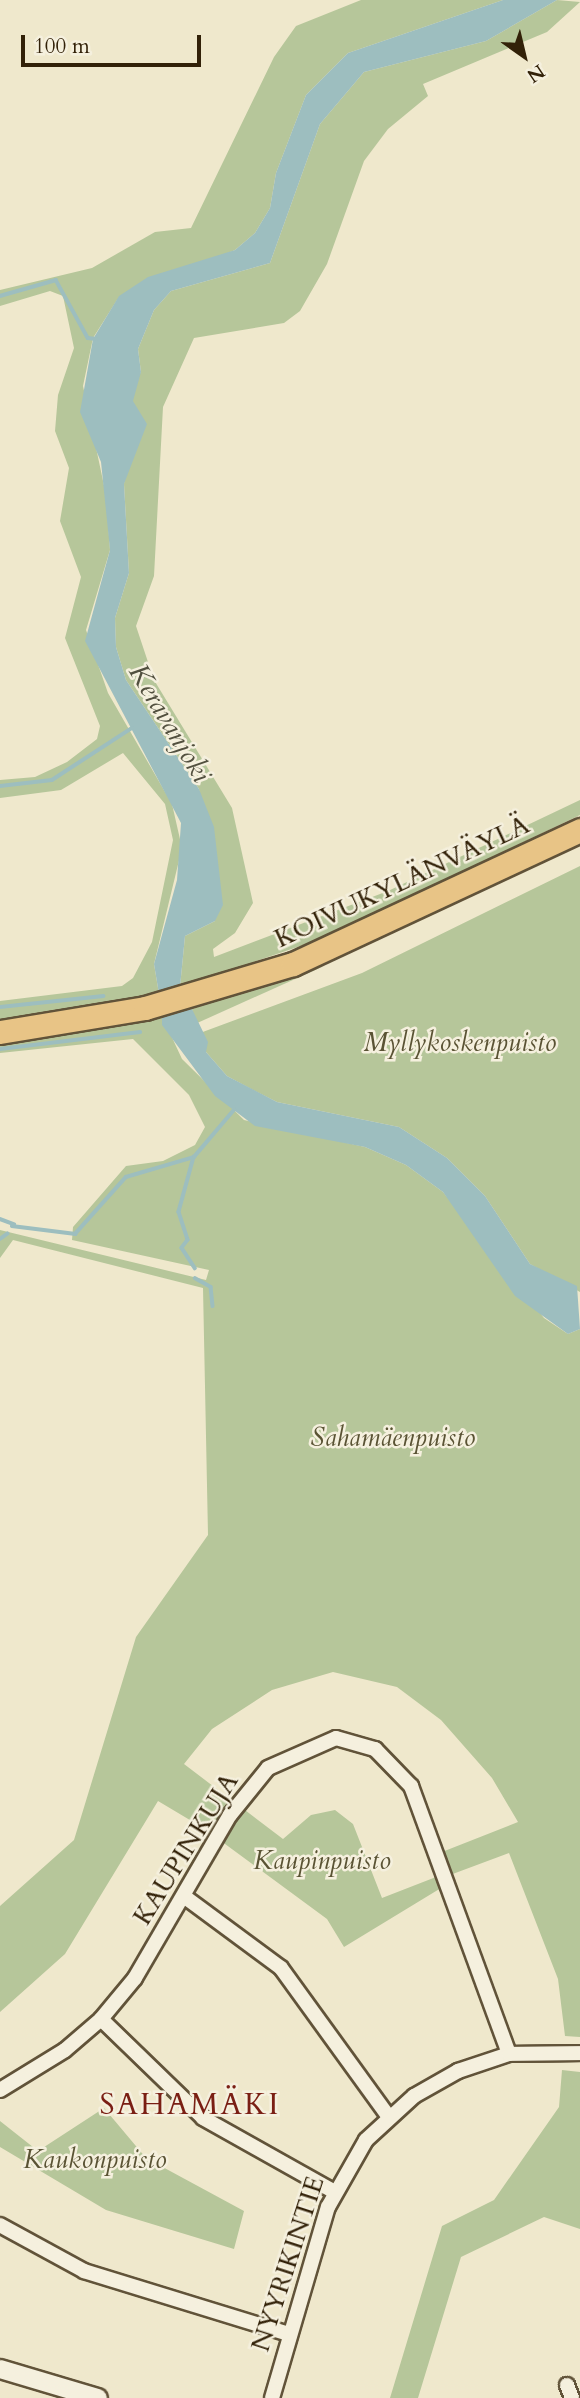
<!DOCTYPE html>
<html>
<head>
<meta charset="utf-8">
<style>
  body { margin:0 }
  #map { position:relative; width:580px; height:2398px; overflow:hidden; background:#efe8cc; font-family:Cardo,serif }
  div>[style] { position:absolute }
  [style*='--x'] { left:calc(var(--x)*1px); top:calc(var(--y)*1px); width:calc(var(--w)*1px); rotate:calc(var(--a)*1deg) }
  .green>* { inset:0; background:#b6c69a }
  .water>* { inset:0; background:#9dbebf }
  .stream>* { height:3.5px; margin:-1.75px; padding:0 1.75px; transform-origin:1.75px; border-radius:1.75px; background:#9dbebf }
  .roads { filter:drop-shadow(2px 0 #615339) drop-shadow(-2px 0 #615339) drop-shadow(0 2px #615339) drop-shadow(0 -2px #615339) }
  .minor>* { height:14px; margin:-7px; padding:0 7px; transform-origin:7px; border-radius:7px; background:#f5f0de }
  .tertiary>* { height:18px; margin:-9px; padding:0 9px; transform-origin:9px; border-radius:9px; background:#f5f0de }
  .primary>* { height:23px; margin:-11.5px; padding:0 11.5px; transform-origin:11.5px; border-radius:11.5px; background:#e8c486 }
  span { translate:-50% -50%; white-space:nowrap; text-align:center; line-height:1.15; -webkit-text-stroke:5px #f5f0de; paint-order:stroke }
  .street-label { font-size:26px; color:#322108 }
  .park-label { font-size:26px; color:#5a5334; font-style:italic }
  .water-label { font-size:28px; color:#52503f; font-style:italic }
  .quarter-label { font-size:30px; color:#7a1f14; letter-spacing:2px }
  .north { position:absolute; left:489px; top:21px; width:70px; height:70px; -webkit-text-stroke:5px #f5f0de; paint-order:stroke; rotate:146deg; font-size:19px; font-weight:700; line-height:28px; text-align:center; color:#322108 }
  .north::after { content:''; display:block; margin:auto; width:24px; height:32px; background:#322108; clip-path:polygon(50% 0,100% 100%,50% 72%,0 100%) }
  .scale { position:absolute; left:21px; top:35px; width:180px; height:32px; box-sizing:border-box; border:4px solid #322108; border-top:0; padding-left:9px; font-size:21px; line-height:24px; white-space:nowrap; color:#322108; -webkit-text-stroke:5px #f5f0de; paint-order:stroke }
</style>
</head>
<body>
<div id="map">
  <div class="green">
    <div style="clip-path:polygon(361px 0,503px 0,348px 53px,306px 95px,276px 173px,270px 208px,255px 233px,235px 250px,117px 300px,93px 338px,83px 386px,106px 495px,110px 550px,86px 630px,108px 693px,172px 804px,182px 848px,154px 964px,159px 994px,0 1020px,0 1001px,122px 986px,133px 978px,152px 942px,173px 840px,165px 804px,123px 753px,61px 790px,0 798px,0 780px,35px 777px,67px 762px,97px 739px,100px 726px,65px 638px,81px 577px,60px 521px,69px 468px,55px 431px,58px 395px,74px 348px,63px 296px,50px 291px,0 306px,0 290px,92px 268px,155px 232px,191px 228px,274px 57px,296px 26px)"></div>
    <div style="clip-path:polygon(557px 0,580px 2px,547px 32px,423px 84px,428px 96px,388px 129px,364px 161px,327px 264px,300px 311px,284px 323px,194px 338px,163px 407px,154px 576px,136px 626px,154px 680px,232px 808px,253px 903px,235px 933px,213px 949px,214px 957px,388px 891px,580px 800px,580px 815px,324px 938px,180px 987px,185px 936px,215px 921px,199px 789px,126px 680px,116px 647px,115px 618px,129px 573px,124px 484px,133px 386px,141px 372px,138px 349px,154px 310px,171px 291px,270px 263px,320px 124px,364px 72px,486px 41px)"></div>
    <div style="clip-path:polygon(580px 866px,580px 1292px,530px 1264px,485px 1196px,447px 1158px,399px 1127px,277px 1102px,255px 1091px,227px 1076px,206px 1052px,200px 1033px,362px 973px)"></div>
    <div style="clip-path:polygon(324px 966px,195px 1024px,192px 1009px)"></div>
    <div style="clip-path:polygon(162px 1016px,182px 1059px,244px 1120px,365px 1147px,406px 1165px,443px 1192px,544px 1318px,568px 1334px,580px 1329px,580px 2037px,565px 2036px,558px 1979px,509px 1853px,450px 1875px,442px 1852px,518px 1822px,492px 1778px,441px 1720px,397px 1687px,333px 1672px,272px 1690px,212px 1729px,184px 1764px,230px 1799px,210px 1832px,158px 1801px,65px 1954px,0 2012px,0 1906px,74px 1840px,136px 1637px,208px 1535px,203px 1288px,13px 1240px,0 1258px,0 1230px,206px 1280px,209px 1270px,72px 1240px,73px 1227px,126px 1166px,163px 1161px,195px 1145px,205px 1127px,189px 1095px,133px 1039px,0 1053px,0 1043px)"></div>
    <div style="clip-path:polygon(241px 1807px,283px 1839px,311px 1815px,335px 1810px,353px 1824px,382px 1898px,436px 1877px,441px 1888px,344px 1947px,327px 1919px,221px 1841px)"></div>
    <div style="clip-path:polygon(562px 2070px,580px 2072px,580px 2229px,544px 2217px,461px 2257px,418px 2398px,390px 2398px,442px 2226px,494px 2200px,559px 2107px)"></div>
    <div style="clip-path:polygon(104px 2108px,146px 2158px,244px 2211px,234px 2249px,106px 2210px,0 2147px,0 2121px,38px 2151px)"></div>
  </div>
  <div class="water">
    <div style="clip-path:polygon(503px 0,557px 0,486px 41px,364px 72px,320px 124px,270px 263px,171px 291px,154px 310px,138px 349px,141px 372px,133px 401px,147px 424px,124px 484px,129px 573px,115px 618px,116px 647px,126px 680px,199px 789px,214px 827px,223px 905px,215px 921px,185px 936px,180px 987px,159px 994px,154px 964px,177px 880px,181px 823px,85px 641px,110px 550px,101px 462px,80px 412px,93px 339px,119px 296px,148px 277px,235px 250px,255px 233px,270px 208px,276px 173px,306px 95px,348px 53px)"></div>
    <div style="clip-path:polygon(192px 1009px,208px 1042px,206px 1052px,227px 1076px,277px 1102px,399px 1127px,447px 1158px,485px 1196px,530px 1264px,577px 1286px,580px 1329px,568px 1334px,515px 1296px,443px 1192px,406px 1165px,365px 1147px,255px 1126px,215px 1096px,162px 1025px,162px 1016px)"></div>
  </div>
  <div class="stream">
    <div style="--x:0;--y:296;--w:58;--a:-15.9"></div>
    <div style="--x:56;--y:280;--w:66;--a:61.1"></div>
    <div style="--x:88;--y:338;--w:8;--a:7"></div>
    <div style="--x:0;--y:786;--w:52;--a:-6.6"></div>
    <div style="--x:52;--y:780;--w:95;--a:-33"></div>
    <div style="--x:0;--y:1007;--w:104;--a:-6.1"></div>
    <div style="--x:0;--y:1049;--w:141;--a:-6.9"></div>
    <div style="--x:194;--y:1157;--w:57;--a:105.3"></div>
    <div style="--x:179;--y:1212;--w:29;--a:72"></div>
    <div style="--x:188;--y:1240;--w:10;--a:127"></div>
    <div style="--x:182;--y:1248;--w:24;--a:57"></div>
    <div style="--x:0;--y:1219;--w:15;--a:20"></div>
    <div style="--x:12;--y:1226;--w:64;--a:7.2"></div>
    <div style="--x:75;--y:1234;--w:76;--a:-48.2"></div>
    <div style="--x:126;--y:1177;--w:71;--a:-16.4"></div>
    <div style="--x:194;--y:1157;--w:62;--a:-49.6"></div>
    <div style="--x:0;--y:1239;--w:9;--a:-36"></div>
    <div style="--x:195;--y:1278;--w:18;--a:29"></div>
    <div style="--x:211;--y:1287;--w:19;--a:84"></div>
  </div>
  <div class="roads">
    <div class="minor">
      <div style="--x:185;--y:1897;--w:119;--a:36.5"></div>
      <div style="--x:281;--y:1968;--w:183;--a:54.1"></div>
      <div style="--x:101;--y:2019;--w:142;--a:44.1"></div>
      <div style="--x:203;--y:2118;--w:151;--a:29.3"></div>
      <div style="--x:0;--y:2090;--w:76;--a:-31.6"></div>
      <div style="--x:65;--y:2050;--w:48;--a:-40.7"></div>
      <div style="--x:101;--y:2019;--w:53;--a:-50.3"></div>
      <div style="--x:135;--y:1978;--w:189;--a:-59.8"></div>
      <div style="--x:230;--y:1815;--w:60;--a:-51"></div>
      <div style="--x:268;--y:1768;--w:74;--a:-23.8"></div>
      <div style="--x:336;--y:1738;--w:41;--a:15.8"></div>
      <div style="--x:375;--y:1749;--w:52;--a:45.8"></div>
      <div style="--x:411;--y:1786;--w:285;--a:69.9"></div>
      <div style="--x:0;--y:2225;--w:96;--a:28.7"></div>
      <div style="--x:84;--y:2271;--w:214;--a:17.1"></div>
      <div style="--x:567;--y:2385;--w:14;--a:69"></div>
      <div style="--x:272;--y:2398;--w:199;--a:-73.7"></div>
      <div style="--x:328;--y:2207;--w:77;--a:-60.4"></div>
      <div style="--x:366;--y:2140;--w:65;--a:-42.5"></div>
      <div style="--x:414;--y:2096;--w:51;--a:-29.6"></div>
      <div style="--x:458;--y:2071;--w:54;--a:-18.4"></div>
      <div style="--x:509;--y:2054;--w:71;--a:-0.8"></div>
    </div>
    <div class="tertiary">
      <div style="--x:0;--y:2369;--w:102;--a:16.5"></div>
    </div>
    <div class="primary">
      <div style="--x:0;--y:1032;--w:147;--a:-9.4"></div>
      <div style="--x:145;--y:1008;--w:154;--a:-16.6"></div>
      <div style="--x:293;--y:964;--w:317;--a:-25"></div>
    </div>
  </div>
  <div class="street-label">
    <span style="left:402px;top:882px;rotate:-25deg">KOIVUKYLÄNVÄYLÄ</span>
    <span style="left:186px;top:1849px;rotate:-58deg">KAUPINKUJA</span>
    <span style="left:288px;top:2264px;rotate:-72deg">NYYRIKINTIE</span>
  </div>
  <div class="park-label">
    <span style="left:460px;top:1043px">Myllykoskenpuisto</span>
    <span style="left:393px;top:1438px">Sahamäenpuisto</span>
    <span style="left:322px;top:1861px">Kaupinpuisto</span>
    <span style="left:95px;top:2160px">Kaukonpuisto</span>
  </div>
  <div class="water-label">
    <span style="left:170px;top:723px;rotate:59deg">Keravanjoki</span>
  </div>
  <div class="quarter-label">
    <span style="left:190px;top:2105px">SAHAMÄKI</span>
  </div>
  <div class="north">N</div>
  <div class="scale">100 m</div>
</div>
</body>
</html>
